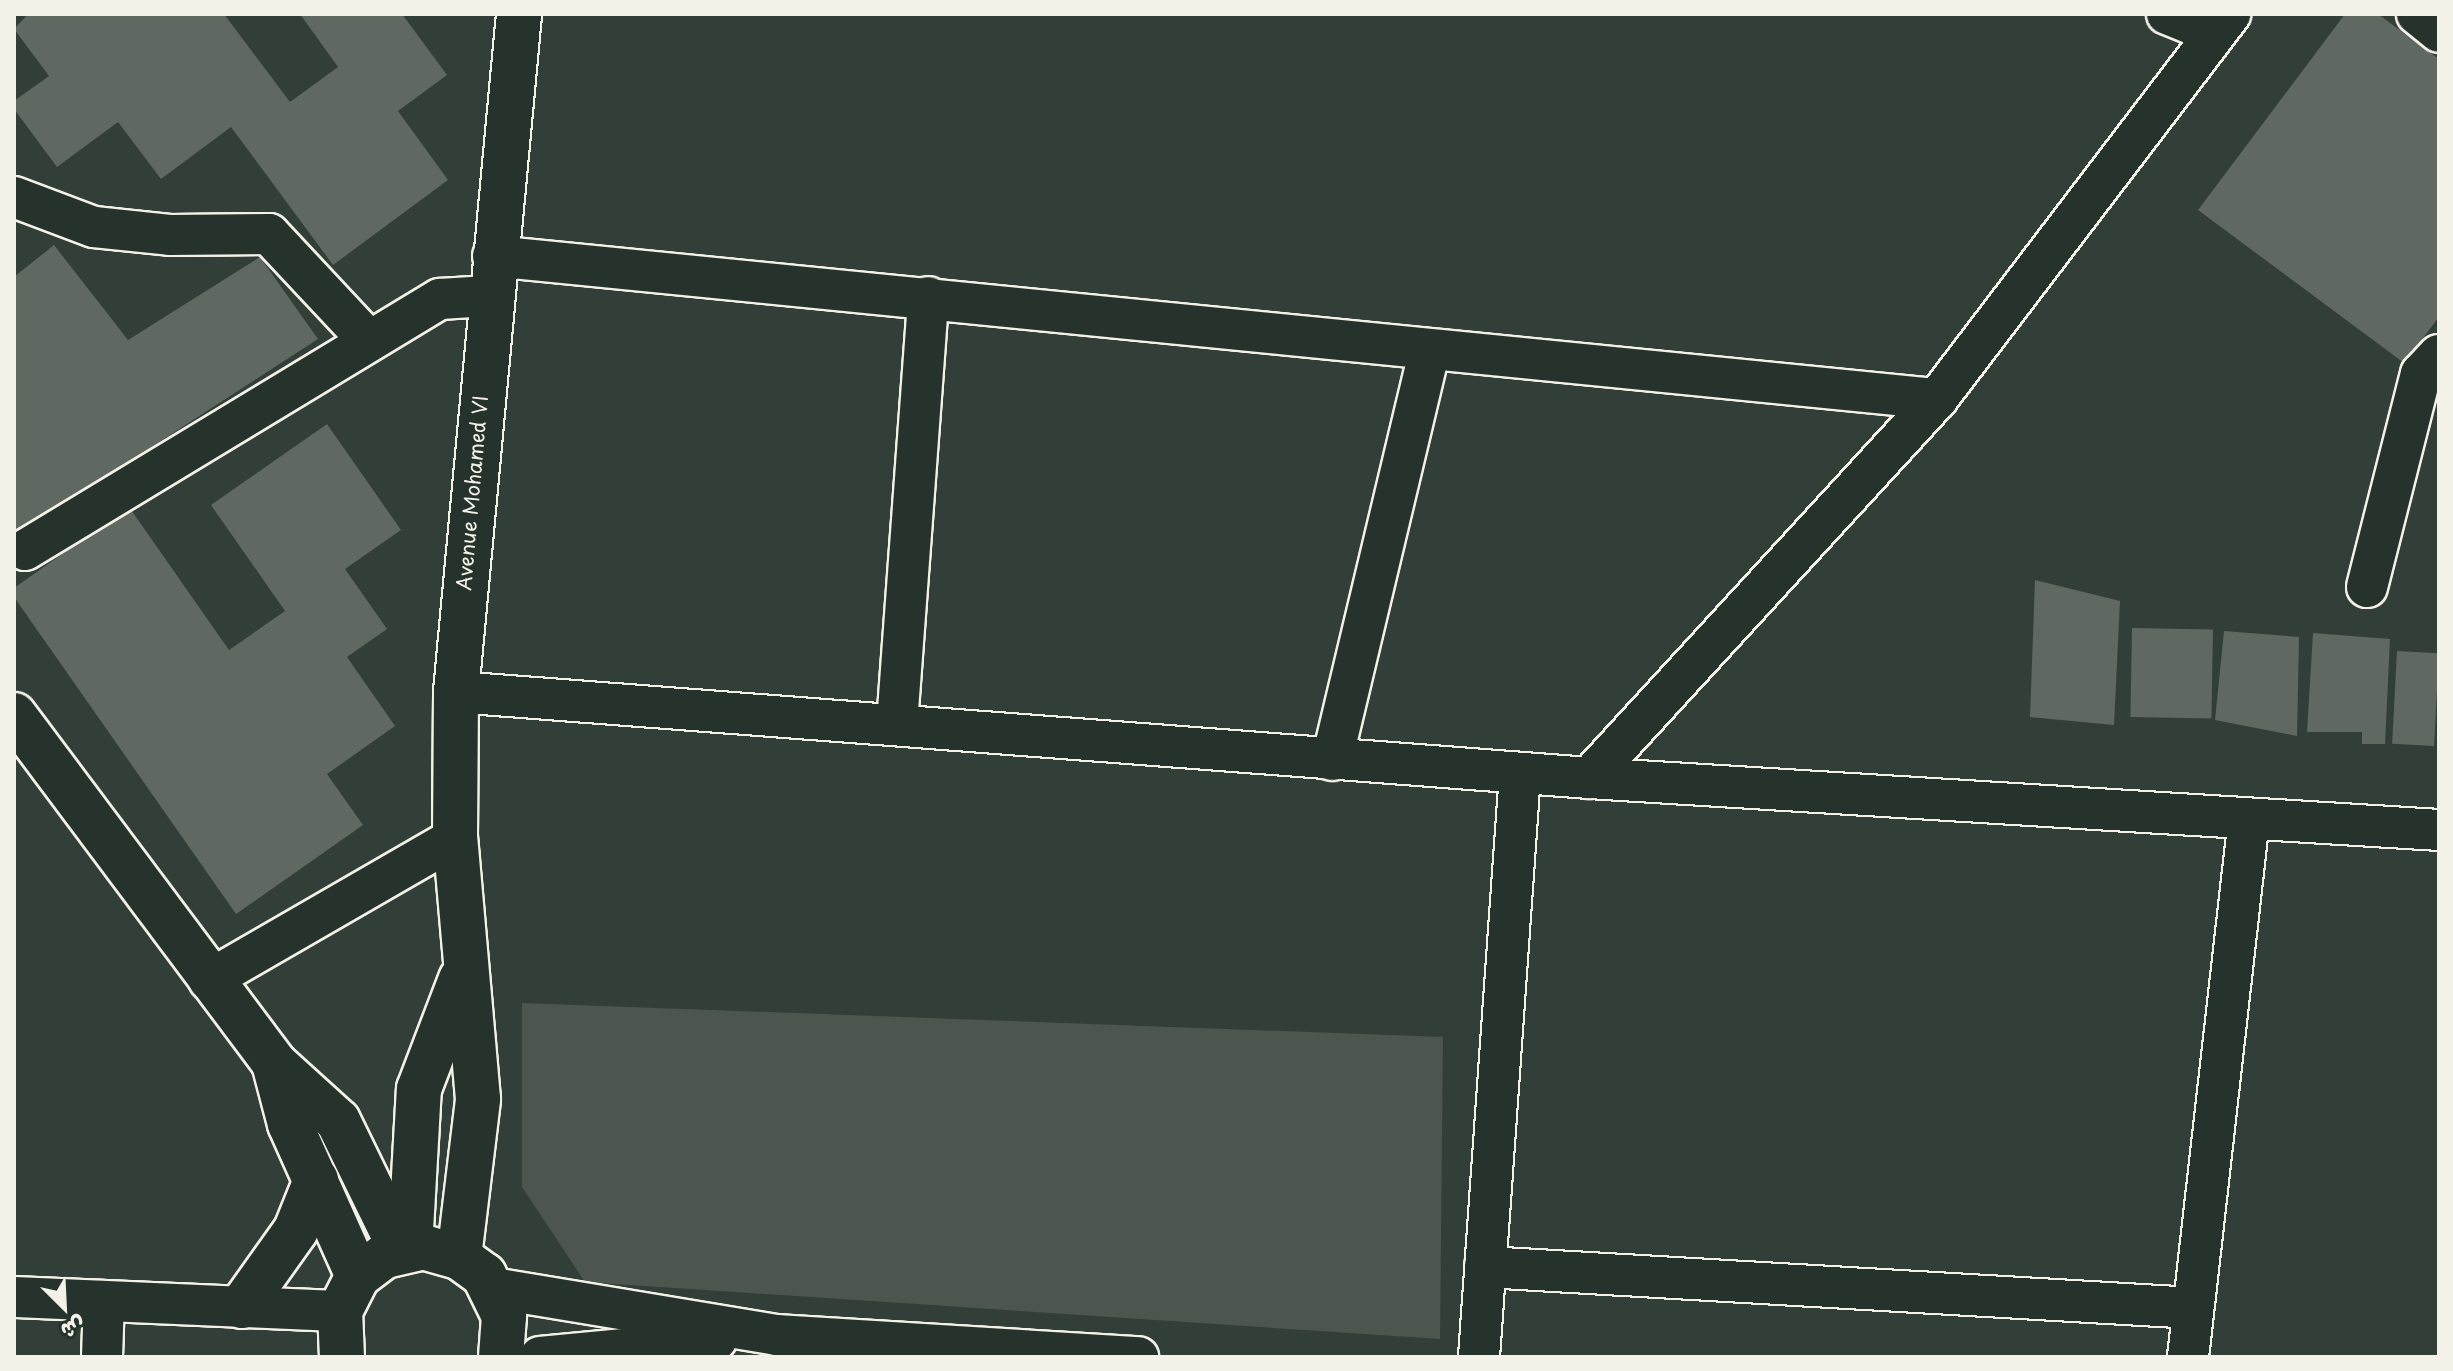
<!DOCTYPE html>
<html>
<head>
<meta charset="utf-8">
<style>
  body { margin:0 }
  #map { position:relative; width:2453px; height:1371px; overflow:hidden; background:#323e38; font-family:"Playpen Sans","Playpen Sans Arabic",sans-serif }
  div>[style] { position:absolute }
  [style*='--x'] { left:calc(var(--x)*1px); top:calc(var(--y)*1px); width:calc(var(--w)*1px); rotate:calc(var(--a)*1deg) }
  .green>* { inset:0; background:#4c564f }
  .building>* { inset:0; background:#5f6861; transform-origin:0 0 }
  .roads { filter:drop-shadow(2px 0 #f4f1e8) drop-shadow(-2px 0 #f4f1e8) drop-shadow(0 2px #f4f1e8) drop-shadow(0 -2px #f4f1e8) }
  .minor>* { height:40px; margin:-20px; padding:0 20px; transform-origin:20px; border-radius:20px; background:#26332d }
  .secondary>* { height:44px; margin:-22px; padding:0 22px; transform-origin:22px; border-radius:22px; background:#26332d }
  span { translate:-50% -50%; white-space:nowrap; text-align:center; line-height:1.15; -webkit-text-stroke:7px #26332d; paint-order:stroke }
  .street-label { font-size:20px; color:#f4f1e8 }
  .frame { position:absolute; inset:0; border:16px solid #f4f1e8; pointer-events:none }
  .north { position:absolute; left:24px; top:1267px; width:80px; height:80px; -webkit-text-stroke:6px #26332d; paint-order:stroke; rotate:156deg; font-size:22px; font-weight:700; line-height:32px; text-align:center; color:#f4f1e8 }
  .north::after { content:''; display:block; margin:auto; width:28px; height:36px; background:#f4f1e8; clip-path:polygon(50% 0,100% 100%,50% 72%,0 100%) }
</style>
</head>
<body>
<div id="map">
  <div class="green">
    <div style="clip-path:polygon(522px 1003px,1443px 1037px,1440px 1339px,585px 1282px,522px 1187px)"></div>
  </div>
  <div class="building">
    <div style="clip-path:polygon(28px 14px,224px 14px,290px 102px,338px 67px,300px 14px,402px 14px,447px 75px,398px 111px,448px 180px,333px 265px,231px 127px,161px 179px,118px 122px,57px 167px,14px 109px,14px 101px,49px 76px,14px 29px)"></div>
    <div style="clip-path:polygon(2345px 14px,2378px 14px,2439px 59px,2439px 317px,2404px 363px,2198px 210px)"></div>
    <div style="clip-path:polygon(54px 245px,128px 340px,260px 257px,318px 339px,14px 536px,14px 277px)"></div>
    <div style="clip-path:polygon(327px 424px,401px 530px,345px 569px,387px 629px,347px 657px,395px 726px,327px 774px,363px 825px,236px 914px,14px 597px,14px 588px,129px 507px,229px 650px,285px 611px,211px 505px)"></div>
    <div style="clip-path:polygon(2035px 580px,2120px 601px,2114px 725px,2030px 717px)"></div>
    <div style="left:2132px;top:628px;width:81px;height:89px;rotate:1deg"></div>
    <div style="clip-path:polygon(2224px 631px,2299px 637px,2297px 736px,2215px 720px)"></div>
    <div style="clip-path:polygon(2313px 633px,2390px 639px,2385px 744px,2362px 744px,2362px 732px,2307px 732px)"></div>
    <div style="left:2397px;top:651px;width:42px;height:93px;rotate:3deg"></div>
  </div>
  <div class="roads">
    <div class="minor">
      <div style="--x:2167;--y:14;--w:51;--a:22"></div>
      <div style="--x:2417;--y:14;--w:28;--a:39"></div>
      <div style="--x:14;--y:197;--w:85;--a:20.6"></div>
      <div style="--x:94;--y:227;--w:76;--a:6"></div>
      <div style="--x:170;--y:235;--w:99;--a:-0.6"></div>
      <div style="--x:269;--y:234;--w:146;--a:46.9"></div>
      <div style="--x:493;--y:256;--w:1451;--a:5.66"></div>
      <div style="--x:25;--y:550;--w:485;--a:-31.2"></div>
      <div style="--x:440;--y:299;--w:48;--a:-3.6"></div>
      <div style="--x:2367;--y:587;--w:220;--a:-75.8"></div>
      <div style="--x:2421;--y:374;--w:26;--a:-47"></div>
      <div style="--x:456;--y:692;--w:1136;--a:4.34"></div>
      <div style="--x:1589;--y:778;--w:515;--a:-47.44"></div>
      <div style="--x:1937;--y:399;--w:484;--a:-52.7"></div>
      <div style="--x:897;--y:724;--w:428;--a:-85.8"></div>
      <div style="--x:1332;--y:760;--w:422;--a:-76.6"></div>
      <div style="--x:1589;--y:778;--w:852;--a:3.5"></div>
      <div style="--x:209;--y:980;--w:284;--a:-30"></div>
      <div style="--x:1485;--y:1267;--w:709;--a:3.31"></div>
      <div style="--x:493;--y:1288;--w:287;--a:9.4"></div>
      <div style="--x:776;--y:1335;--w:363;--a:3.5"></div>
      <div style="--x:14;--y:1297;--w:326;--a:2.5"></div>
      <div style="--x:102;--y:1357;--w:56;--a:-88"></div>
      <div style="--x:540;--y:1357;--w:177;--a:-5.5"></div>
      <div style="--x:1479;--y:1357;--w:584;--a:-85.98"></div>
      <div style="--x:2188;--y:1357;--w:542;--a:-83.54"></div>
    </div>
    <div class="secondary">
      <div style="--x:14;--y:715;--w:434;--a:53.2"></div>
      <div style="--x:274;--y:1063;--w:86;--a:42.2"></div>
      <div style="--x:338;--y:1121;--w:144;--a:64"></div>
      <div style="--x:274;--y:1063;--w:63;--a:75.3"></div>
      <div style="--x:290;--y:1124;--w:167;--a:65.9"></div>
      <div style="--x:410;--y:1248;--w:159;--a:-86.8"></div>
      <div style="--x:419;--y:1089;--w:118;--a:-69.1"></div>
      <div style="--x:459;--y:1257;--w:159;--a:-83.1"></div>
      <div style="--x:478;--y:1099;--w:262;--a:-95"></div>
      <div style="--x:455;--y:838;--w:146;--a:-89.6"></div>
      <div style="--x:456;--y:692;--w:681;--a:-84.69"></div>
      <div style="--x:242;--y:1306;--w:93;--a:-54.6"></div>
      <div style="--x:296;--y:1230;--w:54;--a:-68.2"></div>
      <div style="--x:342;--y:1357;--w:46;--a:-92.5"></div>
      <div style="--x:340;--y:1311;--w:39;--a:-63"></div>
      <div style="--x:358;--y:1276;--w:34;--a:-37"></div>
      <div style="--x:385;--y:1256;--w:39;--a:-13"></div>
      <div style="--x:423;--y:1247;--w:37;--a:16"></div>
      <div style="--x:459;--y:1257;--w:31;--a:36"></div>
      <div style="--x:484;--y:1275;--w:46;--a:64"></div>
      <div style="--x:504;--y:1316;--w:41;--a:94.2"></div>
    </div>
  </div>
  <div class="street-label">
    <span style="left:472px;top:493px;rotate:-85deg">Avenue Mohamed VI</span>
  </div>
  <div class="frame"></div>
  <div class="north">ش</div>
</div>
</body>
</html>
